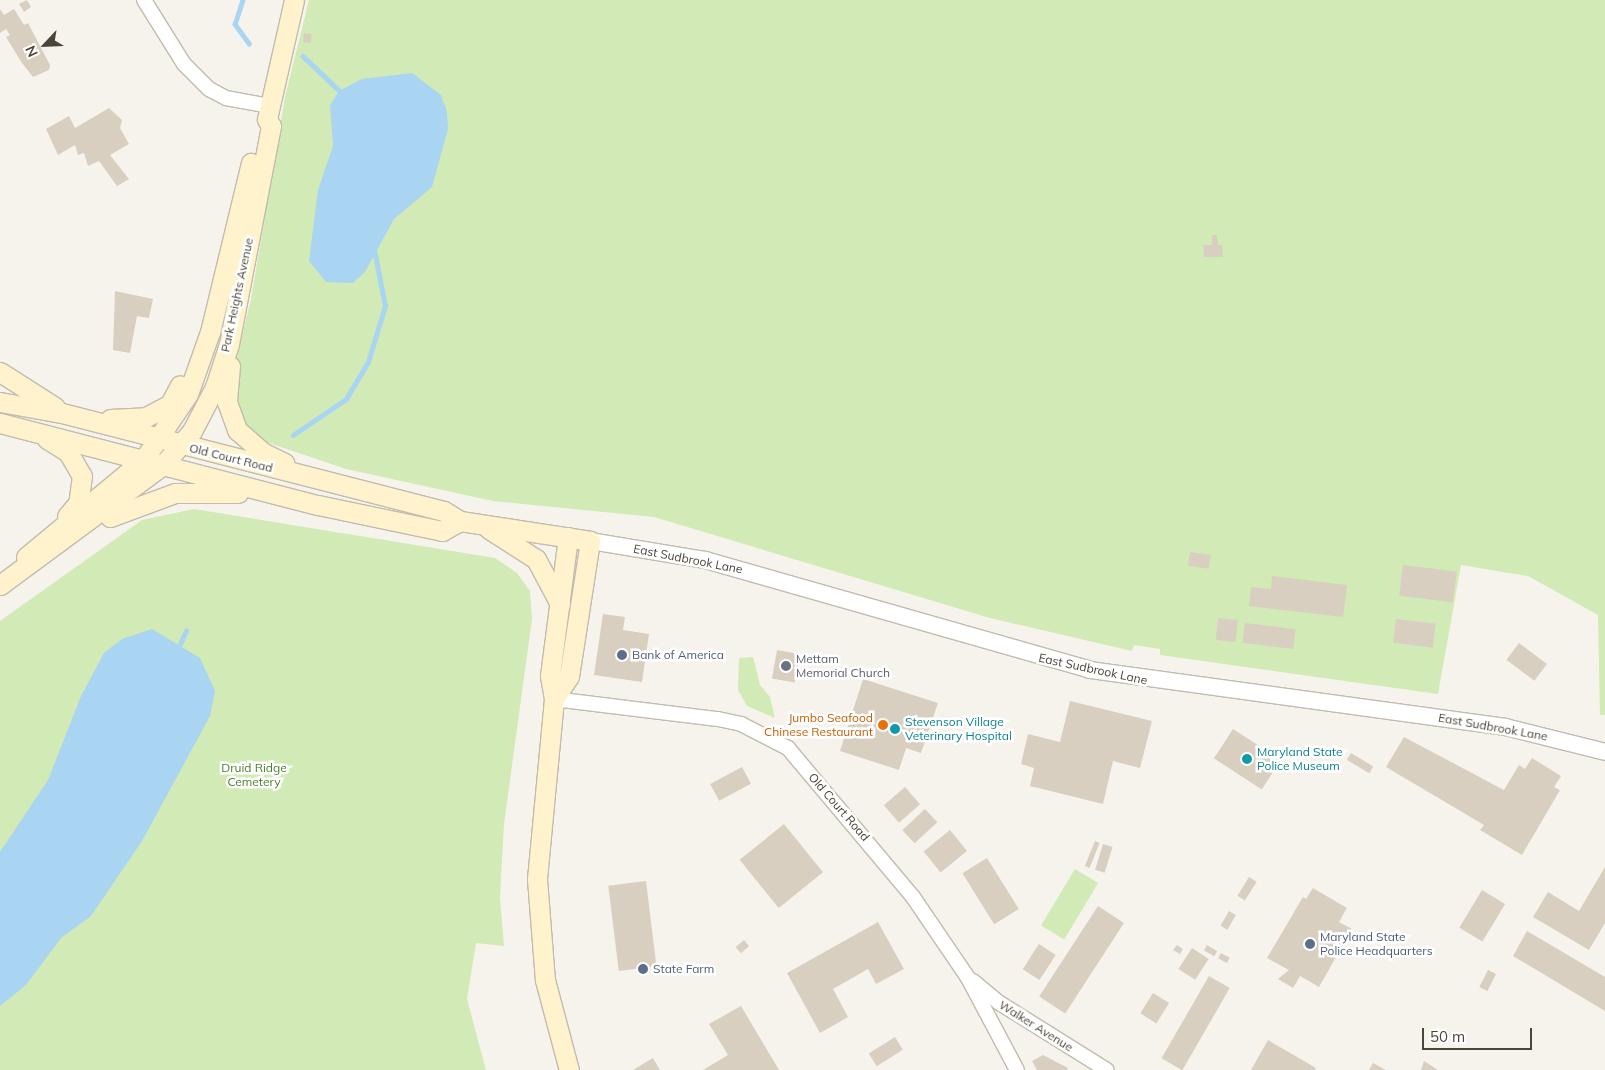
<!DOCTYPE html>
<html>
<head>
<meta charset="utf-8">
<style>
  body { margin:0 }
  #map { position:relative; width:1605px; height:1070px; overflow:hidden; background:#f6f3ec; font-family:Mulish,sans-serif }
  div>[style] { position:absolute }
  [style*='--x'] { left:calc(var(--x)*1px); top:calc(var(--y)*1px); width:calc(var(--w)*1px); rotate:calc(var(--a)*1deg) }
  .green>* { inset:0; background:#d2eab5; transform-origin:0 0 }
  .water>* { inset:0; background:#a9d4f2 }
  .stream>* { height:4.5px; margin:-2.25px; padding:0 2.25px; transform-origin:2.25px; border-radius:2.25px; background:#a9d4f2 }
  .building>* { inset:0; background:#d8cfc1; transform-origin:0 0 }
  .roads { filter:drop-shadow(1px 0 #c2bbae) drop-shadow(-1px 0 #c2bbae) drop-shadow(0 1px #c2bbae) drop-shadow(0 -1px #c2bbae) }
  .minor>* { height:14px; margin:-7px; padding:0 7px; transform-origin:7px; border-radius:7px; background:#fff }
  .tertiary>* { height:16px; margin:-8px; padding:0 8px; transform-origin:8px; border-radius:8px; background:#fff }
  .secondary>* { height:19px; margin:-9.5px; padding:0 9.5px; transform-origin:9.5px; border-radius:9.5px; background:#fff3cd }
  .dots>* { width:14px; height:14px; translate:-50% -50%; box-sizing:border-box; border:2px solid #fff; border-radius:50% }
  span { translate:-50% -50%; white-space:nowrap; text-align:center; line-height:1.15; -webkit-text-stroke:5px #fff; paint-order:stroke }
  .street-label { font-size:12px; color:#4b4439 }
  .service-label { font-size:12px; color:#4e5e75 }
  .left { translate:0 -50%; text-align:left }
  .worship-label { font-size:12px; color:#5b616d }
  .food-label { font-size:12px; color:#c56008 }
  .right { translate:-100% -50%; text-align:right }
  .culture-label { font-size:12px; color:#0d838f }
  .park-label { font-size:12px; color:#4a7f2a }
  .north { position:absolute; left:20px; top:20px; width:50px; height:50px; -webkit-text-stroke:4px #fff; paint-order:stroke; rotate:245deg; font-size:14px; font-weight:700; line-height:20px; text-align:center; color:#4b4439 }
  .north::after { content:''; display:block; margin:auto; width:18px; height:22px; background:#4b4439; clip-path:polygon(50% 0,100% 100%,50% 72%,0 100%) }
  .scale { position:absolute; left:1422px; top:1028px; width:110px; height:22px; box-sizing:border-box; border:2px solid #4b4439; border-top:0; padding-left:6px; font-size:15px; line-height:18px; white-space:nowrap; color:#4b4439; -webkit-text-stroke:4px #fff; paint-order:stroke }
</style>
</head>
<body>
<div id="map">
  <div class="green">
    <div style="clip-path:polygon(309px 0,1605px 0,1605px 715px,1600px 715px,1598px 615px,1528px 576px,1461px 565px,1438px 694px,1160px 655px,1160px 649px,1134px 645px,1132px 651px,990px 618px,654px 517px,493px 501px,346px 469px,266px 442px,236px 416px,233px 373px,251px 299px,285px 97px)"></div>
    <div style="clip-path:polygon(194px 509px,495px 558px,517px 573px,530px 591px,532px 619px,504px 824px,500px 898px,504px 946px,476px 943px,467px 999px,486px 1070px,0 1070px,0 621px,142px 520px)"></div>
    <div style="clip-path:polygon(753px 657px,760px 685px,770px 697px,775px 718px,747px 706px,738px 690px,739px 658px)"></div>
    <div style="left:1075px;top:869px;width:27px;height:66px;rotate:31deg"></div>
  </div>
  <div class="water">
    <div style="clip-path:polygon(412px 73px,441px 95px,447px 112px,448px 129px,432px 187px,394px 219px,365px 272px,353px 283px,326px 282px,309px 261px,318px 190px,333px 146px,330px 105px,339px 91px,362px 79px)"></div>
    <div style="clip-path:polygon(152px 629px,200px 658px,215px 691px,210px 716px,142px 841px,91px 916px,61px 938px,26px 985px,0 1006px,0 852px,48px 780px,81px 696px,104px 653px,122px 639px)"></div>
  </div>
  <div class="stream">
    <div style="--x:243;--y:0;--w:25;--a:108"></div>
    <div style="--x:235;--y:24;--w:24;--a:54"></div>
    <div style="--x:303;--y:56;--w:55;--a:43.5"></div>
    <div style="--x:293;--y:435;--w:64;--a:-34.2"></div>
    <div style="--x:346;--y:399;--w:43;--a:-59.3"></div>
    <div style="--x:368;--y:362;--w:59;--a:-73.1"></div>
    <div style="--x:385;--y:306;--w:57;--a:-101.1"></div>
    <div style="--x:178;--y:648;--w:19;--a:-65"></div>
  </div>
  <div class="building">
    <div style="clip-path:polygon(27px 0,31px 7px,24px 12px,19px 4px)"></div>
    <div style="clip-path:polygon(0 9px,4px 15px,14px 9px,24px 25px,28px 23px,50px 65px,49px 70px,33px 77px,22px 63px,6px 37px,10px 35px,6px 29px,0 33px)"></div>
    <div style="left:304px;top:33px;width:8px;height:9px;rotate:7deg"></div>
    <div style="clip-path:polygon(109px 108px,122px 120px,120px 128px,129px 144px,110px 155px,129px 179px,117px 186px,99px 161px,88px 166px,84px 153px,78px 155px,75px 145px,58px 155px,46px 129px,69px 116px,75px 128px)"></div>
    <div style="clip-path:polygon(1212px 235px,1217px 235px,1218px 245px,1222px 245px,1223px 257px,1204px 257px,1203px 245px,1212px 245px)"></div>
    <div style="clip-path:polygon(115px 291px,153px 299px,149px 318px,137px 316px,130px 353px,113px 350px)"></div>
    <div style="left:1190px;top:552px;width:21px;height:14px;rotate:8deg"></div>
    <div style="left:1403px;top:565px;width:54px;height:31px;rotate:7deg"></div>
    <div style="clip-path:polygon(1272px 576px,1347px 585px,1343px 617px,1249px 606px,1251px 587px,1271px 589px)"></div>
    <div style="clip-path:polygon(603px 614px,625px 617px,623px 630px,649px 634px,642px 682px,594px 675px)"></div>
    <div style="left:1218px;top:618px;width:20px;height:22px;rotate:6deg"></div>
    <div style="left:1396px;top:619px;width:40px;height:24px;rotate:7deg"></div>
    <div style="left:1245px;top:623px;width:51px;height:20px;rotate:7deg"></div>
    <div style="left:1519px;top:643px;width:35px;height:21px;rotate:37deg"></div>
    <div style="left:777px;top:650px;width:23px;height:29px;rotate:10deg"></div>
    <div style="clip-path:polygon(863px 679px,938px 703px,921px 753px,906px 748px,899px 770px,840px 751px)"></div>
    <div style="clip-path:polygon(1070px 701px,1152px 721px,1140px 768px,1113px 761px,1103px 804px,1030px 786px,1034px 768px,1021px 764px,1028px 734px,1060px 742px)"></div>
    <div style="left:1233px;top:729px;width:57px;height:35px;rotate:33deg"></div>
    <div style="clip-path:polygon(1404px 737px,1504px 790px,1519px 765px,1525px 769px,1532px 758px,1561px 776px,1554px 787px,1560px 790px,1522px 855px,1480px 830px,1484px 825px,1386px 767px)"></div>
    <div style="left:1351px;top:753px;width:26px;height:8px;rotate:31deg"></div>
    <div style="left:742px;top:767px;width:19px;height:36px;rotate:62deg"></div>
    <div style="left:905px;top:787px;width:23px;height:28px;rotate:49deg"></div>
    <div style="left:925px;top:809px;width:18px;height:31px;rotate:47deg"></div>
    <div style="left:784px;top:824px;width:62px;height:57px;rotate:51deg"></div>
    <div style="left:950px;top:830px;width:27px;height:34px;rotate:51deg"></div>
    <div style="left:1095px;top:841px;width:5px;height:27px;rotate:22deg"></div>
    <div style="left:1103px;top:844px;width:10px;height:27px;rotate:17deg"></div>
    <div style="left:987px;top:858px;width:60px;height:29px;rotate:58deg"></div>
    <div style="clip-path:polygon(1605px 867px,1605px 923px,1589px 950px,1533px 917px,1548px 892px,1579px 911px)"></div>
    <div style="left:1249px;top:877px;width:9px;height:22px;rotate:32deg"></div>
    <div style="left:646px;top:881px;width:86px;height:38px;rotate:83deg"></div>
    <div style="clip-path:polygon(1313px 888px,1347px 908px,1339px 922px,1352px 929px,1319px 987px,1300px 976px,1293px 988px,1278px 979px,1289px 970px,1267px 958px,1303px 897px,1306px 899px)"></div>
    <div style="left:1482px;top:890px;width:27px;height:44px;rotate:31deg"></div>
    <div style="left:1098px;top:906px;width:31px;height:108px;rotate:33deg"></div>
    <div style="left:1229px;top:911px;width:8px;height:17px;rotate:30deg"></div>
    <div style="clip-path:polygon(878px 922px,904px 969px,876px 984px,868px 969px,833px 989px,848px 1017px,820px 1033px,787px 973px)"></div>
    <div style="clip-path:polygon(1527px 931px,1605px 977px,1605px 1011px,1513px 956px)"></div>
    <div style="left:744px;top:940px;width:8px;height:11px;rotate:50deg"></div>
    <div style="left:1039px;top:944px;width:20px;height:30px;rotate:33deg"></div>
    <div style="clip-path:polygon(1177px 945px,1183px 949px,1180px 954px,1173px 950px)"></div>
    <div style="left:1207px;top:945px;width:12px;height:6px;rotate:31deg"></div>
    <div style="left:1192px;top:948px;width:20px;height:25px;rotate:33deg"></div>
    <div style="left:1221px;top:953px;width:10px;height:6px;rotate:29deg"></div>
    <div style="left:1488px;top:970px;width:9px;height:19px;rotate:27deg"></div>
    <div style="left:1209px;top:976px;width:24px;height:95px;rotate:30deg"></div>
    <div style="left:1153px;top:993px;width:19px;height:24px;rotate:32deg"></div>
    <div style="clip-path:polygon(741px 1006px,779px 1070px,703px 1070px,728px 1055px,709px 1024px)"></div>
    <div style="left:895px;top:1037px;width:15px;height:31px;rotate:58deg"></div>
    <div style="clip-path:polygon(1268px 1040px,1316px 1068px,1315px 1070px,1251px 1070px)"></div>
    <div style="clip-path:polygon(1043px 1055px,1068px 1068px,1067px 1070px,1037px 1070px,1032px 1061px)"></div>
    <div style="clip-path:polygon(653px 1058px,660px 1070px,633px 1070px)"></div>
    <div style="clip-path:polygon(1424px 1061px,1438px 1070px,1421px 1070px)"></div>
    <div style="clip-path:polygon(1373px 1063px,1386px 1070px,1369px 1070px)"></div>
  </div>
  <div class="roads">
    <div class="minor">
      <div style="--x:144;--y:0;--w:75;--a:58"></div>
      <div style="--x:184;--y:64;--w:35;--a:45"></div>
      <div style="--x:209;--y:89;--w:19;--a:28"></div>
      <div style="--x:226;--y:98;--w:45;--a:10.3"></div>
      <div style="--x:554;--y:699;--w:165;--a:7"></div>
      <div style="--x:718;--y:719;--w:24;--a:12"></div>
      <div style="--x:741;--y:724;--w:53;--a:27.1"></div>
      <div style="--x:788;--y:748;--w:194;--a:50"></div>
      <div style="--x:913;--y:897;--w:98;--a:55.8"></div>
      <div style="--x:968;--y:978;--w:104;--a:62"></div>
      <div style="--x:973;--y:981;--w:33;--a:40"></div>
      <div style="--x:998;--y:1002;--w:128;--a:32"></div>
    </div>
    <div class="tertiary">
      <div style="--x:590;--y:541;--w:117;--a:9.4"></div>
      <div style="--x:705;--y:560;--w:400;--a:15.9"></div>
      <div style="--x:1090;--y:670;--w:419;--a:7.8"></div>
      <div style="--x:1505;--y:727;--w:103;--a:14"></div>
    </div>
    <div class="secondary">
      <div style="--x:230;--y:366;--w:36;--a:95"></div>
      <div style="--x:227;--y:402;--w:30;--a:70"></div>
      <div style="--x:237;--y:430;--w:33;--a:41"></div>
      <div style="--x:262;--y:452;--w:25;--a:26"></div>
      <div style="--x:0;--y:372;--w:65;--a:32.5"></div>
      <div style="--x:0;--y:402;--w:63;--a:10.1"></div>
      <div style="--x:62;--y:413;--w:394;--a:14.4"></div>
      <div style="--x:444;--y:511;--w:19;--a:32"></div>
      <div style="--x:460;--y:521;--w:132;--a:8.7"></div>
      <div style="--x:590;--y:541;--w:137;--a:98.8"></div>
      <div style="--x:569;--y:676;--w:27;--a:123"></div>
      <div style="--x:110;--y:419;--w:36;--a:-3"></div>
      <div style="--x:146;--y:417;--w:27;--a:-28"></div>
      <div style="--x:170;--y:404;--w:21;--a:-62"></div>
      <div style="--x:0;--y:423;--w:328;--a:14.5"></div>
      <div style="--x:318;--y:505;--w:127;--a:11.8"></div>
      <div style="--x:442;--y:531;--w:21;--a:-29"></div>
      <div style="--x:47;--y:439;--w:25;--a:32"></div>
      <div style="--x:68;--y:452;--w:28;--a:60"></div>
      <div style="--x:82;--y:476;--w:27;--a:98"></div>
      <div style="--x:78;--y:503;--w:17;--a:130"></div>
      <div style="--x:110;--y:517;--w:69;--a:-20.3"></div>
      <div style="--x:175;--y:493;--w:63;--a:0"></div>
      <div style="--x:489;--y:529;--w:56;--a:32.6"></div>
      <div style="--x:536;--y:559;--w:51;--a:61.9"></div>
      <div style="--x:568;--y:537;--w:140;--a:97.4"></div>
      <div style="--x:550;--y:676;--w:23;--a:80"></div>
      <div style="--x:554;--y:699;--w:181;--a:95.4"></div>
      <div style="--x:537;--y:879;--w:101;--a:85.5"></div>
      <div style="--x:545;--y:980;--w:93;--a:75.1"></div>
      <div style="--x:26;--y:557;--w:153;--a:-39.7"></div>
      <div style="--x:144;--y:459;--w:78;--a:-55.9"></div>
      <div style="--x:188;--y:394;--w:66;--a:-70.5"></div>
      <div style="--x:210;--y:332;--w:174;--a:-76.4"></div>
      <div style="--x:0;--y:585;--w:202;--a:-36.4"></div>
      <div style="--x:163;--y:465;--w:45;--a:-49.5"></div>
      <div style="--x:192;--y:431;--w:50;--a:-62.4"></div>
      <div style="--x:215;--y:387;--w:45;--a:-72"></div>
      <div style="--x:229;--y:344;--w:222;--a:-79.1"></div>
      <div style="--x:271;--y:126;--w:8;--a:-120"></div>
      <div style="--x:267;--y:119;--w:122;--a:-77.2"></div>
    </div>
  </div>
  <div class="dots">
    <div style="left:622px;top:655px;background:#5c6f8a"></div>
    <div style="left:786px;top:666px;background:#6b7280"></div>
    <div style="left:883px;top:725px;background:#e8710a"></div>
    <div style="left:895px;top:729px;background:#0f9aa8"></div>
    <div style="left:1247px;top:759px;background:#0f9aa8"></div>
    <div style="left:1310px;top:944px;background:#5c6f8a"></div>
    <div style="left:643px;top:969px;background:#5c6f8a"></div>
  </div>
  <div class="street-label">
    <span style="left:237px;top:295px;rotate:-78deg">Park Heights Avenue</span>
    <span style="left:231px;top:458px;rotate:14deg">Old Court Road</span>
    <span style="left:688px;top:559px;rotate:11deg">East Sudbrook Lane</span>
    <span style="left:1093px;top:669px;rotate:12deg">East Sudbrook Lane</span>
    <span style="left:1493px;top:727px;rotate:10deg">East Sudbrook Lane</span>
    <span style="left:839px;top:807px;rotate:49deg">Old Court Road</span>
    <span style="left:1036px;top:1026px;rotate:32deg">Walker Avenue</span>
  </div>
  <div class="service-label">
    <span class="left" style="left:632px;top:655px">Bank of America</span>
    <span class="left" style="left:1320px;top:944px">Maryland State<br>Police Headquarters</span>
    <span class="left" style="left:653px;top:969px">State Farm</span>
  </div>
  <div class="worship-label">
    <span class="left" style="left:796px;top:666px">Mettam<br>Memorial Church</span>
  </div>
  <div class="food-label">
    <span class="right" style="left:873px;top:725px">Jumbo Seafood<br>Chinese Restaurant</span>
  </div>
  <div class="culture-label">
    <span class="left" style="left:905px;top:729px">Stevenson Village<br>Veterinary Hospital</span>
    <span class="left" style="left:1257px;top:759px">Maryland State<br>Police Museum</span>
  </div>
  <div class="park-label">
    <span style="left:254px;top:775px">Druid Ridge<br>Cemetery</span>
  </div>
  <div class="north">N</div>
  <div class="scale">50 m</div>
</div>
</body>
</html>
